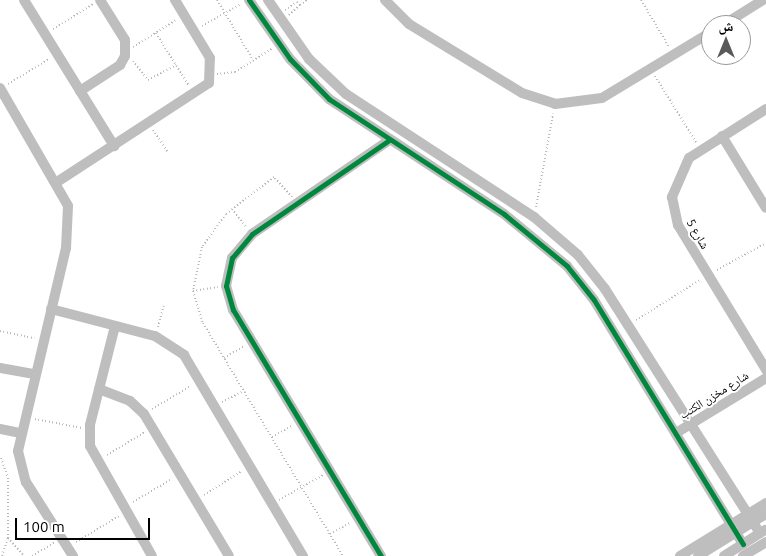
<!DOCTYPE html>
<html>
<head>
<meta charset="utf-8">
<style>
  body { margin:0 }
  #map { position:relative; width:766px; height:556px; overflow:hidden; background:#fff; font-family:Ubuntu,"Noto Naskh Arabic",sans-serif }
  div>[style] { position:absolute }
  [style*='--x'] { left:calc(var(--x)*1px); top:calc(var(--y)*1px); width:calc(var(--w)*1px); rotate:calc(var(--a)*1deg) }
  .path>* { height:2px; margin-top:-1px; transform-origin:0; background:repeating-linear-gradient(90deg,#b9b9b9 0 1px,transparent 0 3.5px) }
  .minor>* { height:10px; margin:-5px; padding:0 5px; transform-origin:5px; border-radius:5px; background:#bebebe }
  .cycleway>* { height:5px; margin:-2.5px; padding:0 2.5px; transform-origin:2.5px; border-radius:2.5px; background:#00873e }
  span { translate:-50% -50%; white-space:nowrap; text-align:center; line-height:1.15; -webkit-text-stroke:4px #fff; paint-order:stroke }
  .street-label { font-size:12px; color:#000 }
  .north { position:absolute; left:701px; top:15px; width:50px; height:50px; box-sizing:border-box; background:#fff; border:1px solid #999; border-radius:50%; rotate:0deg; font-size:14px; font-weight:700; line-height:20px; text-align:center; color:#000 }
  .north::after { content:''; display:block; margin:auto; width:18px; height:22px; background:#595959; clip-path:polygon(50% 0,100% 100%,50% 72%,0 100%) }
  .scale { position:absolute; left:15px; top:518px; width:135px; height:22px; box-sizing:border-box; border:2px solid #000; border-top:0; padding-left:6px; font-size:15px; line-height:18px; white-space:nowrap; color:#000; -webkit-text-stroke:4px #fff; paint-order:stroke }
</style>
</head>
<body>
<div id="map">
  <div class="path">
    <div style="--x:217;--y:0;--w:70;--a:59"></div>
    <div style="--x:641;--y:0;--w:55;--a:59.2"></div>
    <div style="--x:300;--y:5;--w:9;--a:-36"></div>
    <div style="--x:285;--y:10;--w:14;--a:-34"></div>
    <div style="--x:297;--y:2;--w:4;--a:45"></div>
    <div style="--x:300;--y:5;--w:15;--a:138"></div>
    <div style="--x:202;--y:26;--w:45;--a:-29.4"></div>
    <div style="--x:53;--y:29;--w:47;--a:-32"></div>
    <div style="--x:156;--y:33;--w:62;--a:58.1"></div>
    <div style="--x:133;--y:47;--w:51;--a:-32.1"></div>
    <div style="--x:133;--y:61;--w:24;--a:52"></div>
    <div style="--x:148;--y:80;--w:32;--a:-28"></div>
    <div style="--x:217;--y:74;--w:18;--a:-6"></div>
    <div style="--x:235;--y:72;--w:45;--a:-32.3"></div>
    <div style="--x:655;--y:76;--w:78;--a:58.2"></div>
    <div style="--x:8;--y:84;--w:48;--a:-31.4"></div>
    <div style="--x:153;--y:130;--w:27;--a:56"></div>
    <div style="--x:292;--y:197;--w:27;--a:-132"></div>
    <div style="--x:274;--y:177;--w:61;--a:142.4"></div>
    <div style="--x:226;--y:214;--w:41;--a:126"></div>
    <div style="--x:202;--y:247;--w:45;--a:101.6"></div>
    <div style="--x:193;--y:291;--w:34;--a:73"></div>
    <div style="--x:203;--y:323;--w:272;--a:59"></div>
    <div style="--x:536;--y:207;--w:95;--a:-79.6"></div>
    <div style="--x:232;--y:209;--w:23;--a:52"></div>
    <div style="--x:717;--y:270;--w:56;--a:-28.9"></div>
    <div style="--x:193;--y:291;--w:25;--a:-9"></div>
    <div style="--x:636;--y:320;--w:75;--a:-32"></div>
    <div style="--x:158;--y:327;--w:23;--a:-75"></div>
    <div style="--x:0;--y:331;--w:35;--a:12"></div>
    <div style="--x:224;--y:358;--w:23;--a:-31"></div>
    <div style="--x:222;--y:402;--w:25;--a:-27"></div>
    <div style="--x:152;--y:409;--w:45;--a:-30.5"></div>
    <div style="--x:35;--y:419;--w:48;--a:10.8"></div>
    <div style="--x:272;--y:437;--w:23;--a:-29"></div>
    <div style="--x:107;--y:455;--w:44;--a:-31.2"></div>
    <div style="--x:1;--y:458;--w:21;--a:71"></div>
    <div style="--x:8;--y:478;--w:60;--a:90"></div>
    <div style="--x:204;--y:495;--w:45;--a:-32.3"></div>
    <div style="--x:279;--y:500;--w:51;--a:-29.6"></div>
    <div style="--x:133;--y:502;--w:45;--a:-30.5"></div>
    <div style="--x:330;--y:534;--w:23;--a:-29"></div>
    <div style="--x:76;--y:542;--w:50;--a:-31.2"></div>
    <div style="--x:2;--y:556;--w:19;--a:-72"></div>
    <div style="--x:8;--y:538;--w:24;--a:48"></div>
    <div style="--x:32;--y:556;--w:26;--a:-31"></div>
  </div>
  <div class="minor">
    <div style="--x:24;--y:0;--w:172;--a:58.3"></div>
    <div style="--x:249;--y:0;--w:72;--a:55.2"></div>
    <div style="--x:290;--y:59;--w:56;--a:45.7"></div>
    <div style="--x:329;--y:99;--w:209;--a:33.3"></div>
    <div style="--x:504;--y:214;--w:82;--a:39.5"></div>
    <div style="--x:567;--y:266;--w:43;--a:51.5"></div>
    <div style="--x:594;--y:300;--w:286;--a:58.6"></div>
    <div style="--x:268;--y:0;--w:72;--a:55.2"></div>
    <div style="--x:309;--y:59;--w:51;--a:43.4"></div>
    <div style="--x:346;--y:94;--w:225;--a:33.2"></div>
    <div style="--x:534;--y:217;--w:58;--a:40.8"></div>
    <div style="--x:578;--y:255;--w:43;--a:51.5"></div>
    <div style="--x:605;--y:289;--w:289;--a:57.6"></div>
    <div style="--x:385;--y:0;--w:34;--a:45"></div>
    <div style="--x:409;--y:24;--w:132;--a:31.4"></div>
    <div style="--x:522;--y:93;--w:35;--a:18"></div>
    <div style="--x:555;--y:104;--w:47;--a:-7.3"></div>
    <div style="--x:602;--y:98;--w:127;--a:-31.2"></div>
    <div style="--x:723;--y:25;--w:47;--a:-32"></div>
    <div style="--x:0;--y:88;--w:136;--a:60"></div>
    <div style="--x:68;--y:206;--w:42;--a:92.7"></div>
    <div style="--x:66;--y:248;--w:209;--a:103.3"></div>
    <div style="--x:18;--y:451;--w:32;--a:76"></div>
    <div style="--x:26;--y:482;--w:88;--a:57.6"></div>
    <div style="--x:80;--y:91;--w:48;--a:-33"></div>
    <div style="--x:120;--y:65;--w:10;--a:-61"></div>
    <div style="--x:125;--y:56;--w:16;--a:-90"></div>
    <div style="--x:125;--y:40;--w:47;--a:-122"></div>
    <div style="--x:766;--y:109;--w:91;--a:147.5"></div>
    <div style="--x:689;--y:158;--w:43;--a:113.6"></div>
    <div style="--x:672;--y:197;--w:29;--a:78"></div>
    <div style="--x:678;--y:225;--w:170;--a:58.7"></div>
    <div style="--x:722;--y:136;--w:84;--a:58.6"></div>
    <div style="--x:57;--y:182;--w:181;--a:-33.1"></div>
    <div style="--x:209;--y:83;--w:25;--a:-88"></div>
    <div style="--x:210;--y:58;--w:68;--a:-121.1"></div>
    <div style="--x:51;--y:309;--w:107;--a:14.6"></div>
    <div style="--x:155;--y:336;--w:35;--a:33"></div>
    <div style="--x:184;--y:355;--w:234;--a:59.4"></div>
    <div style="--x:115;--y:326;--w:102;--a:104.2"></div>
    <div style="--x:90;--y:425;--w:21;--a:90"></div>
    <div style="--x:90;--y:446;--w:126;--a:60.6"></div>
    <div style="--x:0;--y:368;--w:35;--a:10"></div>
    <div style="--x:99;--y:389;--w:33;--a:21"></div>
    <div style="--x:130;--y:401;--w:19;--a:43"></div>
    <div style="--x:144;--y:414;--w:165;--a:59.1"></div>
    <div style="--x:0;--y:429;--w:20;--a:11"></div>
    <div style="--x:676;--y:433;--w:105;--a:-31.4"></div>
    <div style="--x:381;--y:556;--w:287;--a:-121"></div>
    <div style="--x:233;--y:310;--w:25;--a:-106"></div>
    <div style="--x:226;--y:286;--w:29;--a:-78"></div>
    <div style="--x:232;--y:258;--w:31;--a:-50"></div>
    <div style="--x:252;--y:234;--w:165;--a:-34.4"></div>
    <div style="--x:680;--y:556;--w:101;--a:-31.6"></div>
    <div style="--x:698;--y:556;--w:80;--a:-31.7"></div>
    <div style="--x:724;--y:556;--w:49;--a:-32.4"></div>
    <div style="--x:743;--y:556;--w:27;--a:-31"></div>
  </div>
  <div class="cycleway">
    <div style="--x:249;--y:0;--w:72;--a:55.2"></div>
    <div style="--x:290;--y:59;--w:56;--a:45.7"></div>
    <div style="--x:329;--y:99;--w:209;--a:33.3"></div>
    <div style="--x:504;--y:214;--w:82;--a:39.5"></div>
    <div style="--x:567;--y:266;--w:43;--a:51.5"></div>
    <div style="--x:594;--y:300;--w:286;--a:58.6"></div>
    <div style="--x:381;--y:556;--w:287;--a:-121"></div>
    <div style="--x:233;--y:310;--w:25;--a:-106"></div>
    <div style="--x:226;--y:286;--w:29;--a:-78"></div>
    <div style="--x:232;--y:258;--w:31;--a:-50"></div>
    <div style="--x:252;--y:234;--w:165;--a:-34.4"></div>
  </div>
  <div class="street-label">
    <span style="left:698px;top:234px;rotate:60deg">شارع 5</span>
    <span style="left:714px;top:395px;rotate:-32deg">شارع مخزن الكتب</span>
  </div>
  <div class="north">ش</div>
  <div class="scale">100 m</div>
</div>
</body>
</html>
